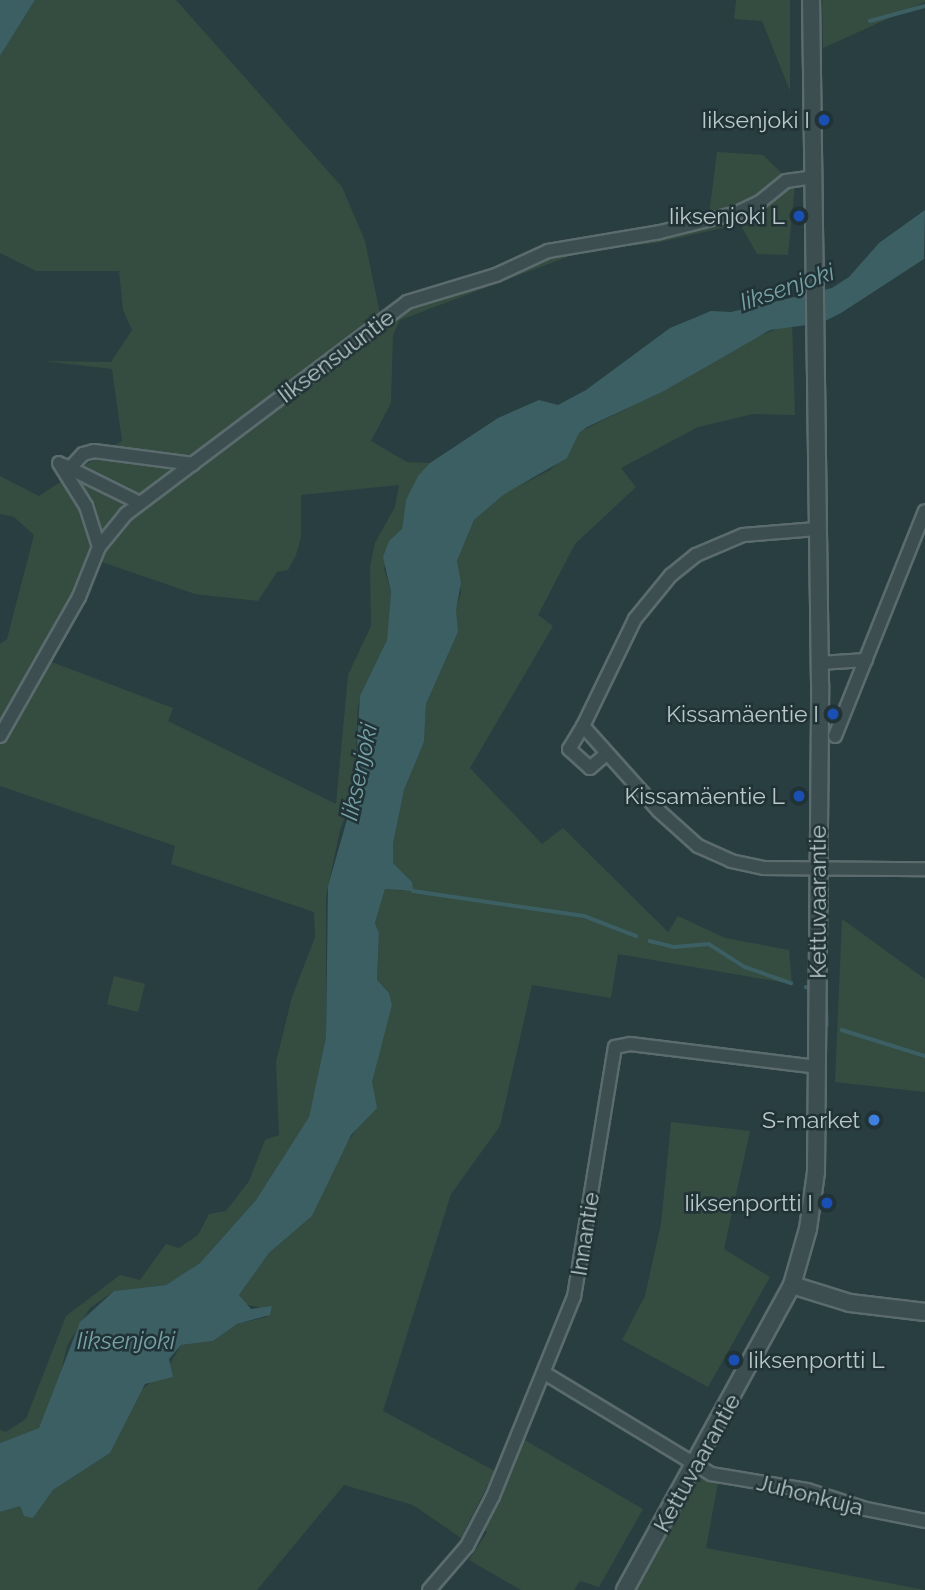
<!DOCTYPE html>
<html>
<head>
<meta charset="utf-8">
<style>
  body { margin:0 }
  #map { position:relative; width:925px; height:1590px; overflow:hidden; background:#293e40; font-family:Raleway,sans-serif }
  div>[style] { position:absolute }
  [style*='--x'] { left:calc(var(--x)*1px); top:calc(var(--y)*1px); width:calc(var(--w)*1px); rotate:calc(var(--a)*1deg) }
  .green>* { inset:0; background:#354c40; transform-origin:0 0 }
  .water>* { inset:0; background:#3c5f63 }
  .stream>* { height:3.5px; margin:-1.75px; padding:0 1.75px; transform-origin:1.75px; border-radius:1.75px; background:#3c5f63 }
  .roads { filter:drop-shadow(2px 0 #5b6b6e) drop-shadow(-2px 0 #5b6b6e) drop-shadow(0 2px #5b6b6e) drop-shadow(0 -2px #5b6b6e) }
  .minor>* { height:12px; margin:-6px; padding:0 6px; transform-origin:6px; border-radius:6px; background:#3d4e50 }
  .tertiary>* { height:16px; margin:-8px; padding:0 8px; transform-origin:8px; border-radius:8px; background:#3d4e50 }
  .dots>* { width:19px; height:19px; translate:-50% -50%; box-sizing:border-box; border:4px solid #213336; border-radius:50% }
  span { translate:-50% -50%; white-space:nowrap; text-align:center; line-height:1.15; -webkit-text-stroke:5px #213336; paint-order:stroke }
  .poi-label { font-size:23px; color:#bac8ca }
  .right { translate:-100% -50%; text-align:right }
  .left { translate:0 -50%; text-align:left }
  .street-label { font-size:23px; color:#bac8ca }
  .water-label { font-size:24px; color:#76a1a6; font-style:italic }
</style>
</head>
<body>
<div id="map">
  <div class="green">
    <div style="clip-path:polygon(evenodd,35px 0,176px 0,342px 187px,365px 241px,380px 314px,402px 297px,481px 274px,540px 245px,654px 229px,709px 214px,717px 152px,763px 155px,795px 186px,788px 255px,757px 254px,740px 224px,656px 243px,583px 251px,400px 320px,393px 335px,391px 403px,371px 441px,407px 462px,430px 463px,406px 500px,402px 528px,384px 568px,391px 592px,387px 640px,358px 705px,354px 795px,340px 830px,326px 896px,326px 1037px,309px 1117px,256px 1200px,200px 1263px,166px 1285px,114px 1291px,90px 1308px,67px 1346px,57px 1388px,39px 1428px,0 1443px,0 1430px,6px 1432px,26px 1419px,66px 1316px,120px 1275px,140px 1280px,166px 1244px,179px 1248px,198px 1235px,209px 1214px,226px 1211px,249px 1181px,265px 1140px,279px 1135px,276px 1062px,292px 997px,315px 937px,314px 912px,171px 864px,175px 846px,0 786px,0 644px,7px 639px,34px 535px,14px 517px,0 514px,0 476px,39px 496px,122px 441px,112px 369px,43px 361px,111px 362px,132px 330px,123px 310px,119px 271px,36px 271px,0 253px,0 56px,35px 0,399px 485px,395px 507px,375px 543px,370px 567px,371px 626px,348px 675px,336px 804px,168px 721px,173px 708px,49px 661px,102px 562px,195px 594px,258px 601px,277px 572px,288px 570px,296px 555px,301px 537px,301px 495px,399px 485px)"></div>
    <div style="clip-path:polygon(736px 0,790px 0,790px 91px,762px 21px,734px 19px)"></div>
    <div style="clip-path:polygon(822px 0,925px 0,925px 2px,823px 48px)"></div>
    <div style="clip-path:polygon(792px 323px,795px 415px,753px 414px,698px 427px,621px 468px,636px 487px,575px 544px,538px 615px,553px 626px,470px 768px,542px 844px,563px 828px,668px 932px,678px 916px,725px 938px,789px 950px,792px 984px,618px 954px,611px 998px,532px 985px,500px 1126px,451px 1194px,383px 1411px,495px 1471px,461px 1538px,413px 1505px,344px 1485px,257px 1590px,0 1590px,0 1512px,21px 1505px,33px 1518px,53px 1490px,110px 1453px,140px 1391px,168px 1368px,181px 1345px,213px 1341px,237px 1324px,267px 1317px,261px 1308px,244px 1304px,239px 1295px,269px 1253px,312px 1216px,342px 1150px,368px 1113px,376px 1055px,392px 1005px,389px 993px,377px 980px,379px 933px,375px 923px,385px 889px,403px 891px,412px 882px,393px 863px,393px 844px,404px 790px,424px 742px,426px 704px,458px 632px,455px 610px,461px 593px,457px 561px,474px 520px,503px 494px,550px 470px,570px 451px,579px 432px,673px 386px,751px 339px)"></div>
    <div style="clip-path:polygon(842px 919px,925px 979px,925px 1092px,835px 1082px)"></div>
    <div style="left:114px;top:976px;width:32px;height:29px;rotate:14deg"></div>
    <div style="clip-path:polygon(671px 1122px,750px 1131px,724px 1249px,770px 1277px,708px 1387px,622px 1340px,645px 1296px,661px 1224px)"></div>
    <div style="clip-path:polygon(523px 1439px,643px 1509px,599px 1587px,580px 1581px,574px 1590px,521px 1590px,469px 1560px,487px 1532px,481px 1528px)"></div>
    <div style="clip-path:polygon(698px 1476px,718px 1483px,706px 1548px,925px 1590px,633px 1590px)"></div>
  </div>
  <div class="water">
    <div style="clip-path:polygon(0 0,35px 0,0 56px)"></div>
    <div style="clip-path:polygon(925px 210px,924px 259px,841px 313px,821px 323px,770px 330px,664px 391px,587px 427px,579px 433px,567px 458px,503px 495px,474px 520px,457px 561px,461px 583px,456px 610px,458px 632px,426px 704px,424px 742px,404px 790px,393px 844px,393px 863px,412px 882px,413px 891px,385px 889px,375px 923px,379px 933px,377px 980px,389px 993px,392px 1005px,372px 1082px,377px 1108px,351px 1135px,312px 1216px,269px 1253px,239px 1295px,251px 1309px,272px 1306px,270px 1315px,237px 1324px,213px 1341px,181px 1345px,169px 1359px,173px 1377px,145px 1384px,110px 1453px,53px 1490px,33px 1518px,24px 1516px,20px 1506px,0 1512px,0 1443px,39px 1428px,80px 1322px,114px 1291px,166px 1285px,200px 1263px,256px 1200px,309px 1117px,326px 1037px,328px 886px,354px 795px,360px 696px,387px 640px,391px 592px,383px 557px,389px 541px,402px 529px,406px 500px,418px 476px,430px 463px,498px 418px,539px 400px,558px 405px,586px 390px,670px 328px,711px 311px,731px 312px,832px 288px,849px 277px,879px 243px)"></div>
  </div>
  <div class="stream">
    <div style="--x:870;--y:21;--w:57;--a:-15.3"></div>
    <div style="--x:413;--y:891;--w:173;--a:8.3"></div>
    <div style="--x:584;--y:916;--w:56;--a:21"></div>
    <div style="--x:650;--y:941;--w:25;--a:14"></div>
    <div style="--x:674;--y:947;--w:35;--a:-5"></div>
    <div style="--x:709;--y:944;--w:43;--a:32.6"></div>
    <div style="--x:745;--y:967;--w:49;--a:19.2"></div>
    <div style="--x:806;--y:987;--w:3;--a:18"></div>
    <div style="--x:826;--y:993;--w:32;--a:88"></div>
    <div style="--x:842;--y:1030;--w:87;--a:17.4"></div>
  </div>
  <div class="roads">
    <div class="minor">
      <div style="--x:59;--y:463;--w:51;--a:57.9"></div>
      <div style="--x:86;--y:506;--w:43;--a:72.4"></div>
      <div style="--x:63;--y:465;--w:86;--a:26.3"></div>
      <div style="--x:70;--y:468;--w:19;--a:-47"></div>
      <div style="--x:83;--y:454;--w:11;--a:-15"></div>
      <div style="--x:94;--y:451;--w:100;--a:7.5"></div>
      <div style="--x:816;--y:529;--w:73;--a:175.3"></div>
      <div style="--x:743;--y:535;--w:51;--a:156.9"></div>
      <div style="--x:696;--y:555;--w:32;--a:141"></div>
      <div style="--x:671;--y:575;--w:57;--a:129.3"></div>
      <div style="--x:635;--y:619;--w:119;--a:115.9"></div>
      <div style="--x:583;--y:726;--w:114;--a:48.2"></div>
      <div style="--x:659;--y:811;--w:52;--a:41.9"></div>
      <div style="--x:698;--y:846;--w:36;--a:24"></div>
      <div style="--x:731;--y:861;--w:34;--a:12"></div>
      <div style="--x:764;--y:868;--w:161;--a:0.4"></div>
      <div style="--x:820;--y:663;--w:46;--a:-3.7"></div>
      <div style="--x:583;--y:726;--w:27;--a:121"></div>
      <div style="--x:569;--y:749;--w:28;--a:42"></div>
      <div style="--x:590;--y:768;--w:21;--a:-41"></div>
      <div style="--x:0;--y:736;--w:160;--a:-60.4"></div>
      <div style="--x:79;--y:597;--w:54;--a:-68.2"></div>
      <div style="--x:99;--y:547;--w:43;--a:-50.7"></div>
      <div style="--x:126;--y:514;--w:352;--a:-37"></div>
      <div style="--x:407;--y:302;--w:93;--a:-16.9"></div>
      <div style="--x:496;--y:275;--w:57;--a:-24.8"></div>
      <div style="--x:548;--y:251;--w:114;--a:-9.6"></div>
      <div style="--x:660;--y:232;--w:79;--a:-13.9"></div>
      <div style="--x:737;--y:213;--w:25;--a:-26"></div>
      <div style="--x:760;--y:202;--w:33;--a:-39"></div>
      <div style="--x:786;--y:181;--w:28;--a:-8"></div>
      <div style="--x:835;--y:736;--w:242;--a:-68.2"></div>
      <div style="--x:546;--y:1374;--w:193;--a:31.2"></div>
      <div style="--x:711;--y:1474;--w:97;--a:9.5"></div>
      <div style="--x:807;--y:1490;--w:62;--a:17.9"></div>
      <div style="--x:866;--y:1509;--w:60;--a:11.5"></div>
      <div style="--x:429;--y:1590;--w:58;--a:-49.2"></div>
      <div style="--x:467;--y:1546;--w:56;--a:-62.5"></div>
      <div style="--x:493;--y:1496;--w:215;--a:-67.9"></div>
      <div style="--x:574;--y:1297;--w:253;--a:-80.7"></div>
      <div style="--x:615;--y:1047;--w:15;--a:-11"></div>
      <div style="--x:630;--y:1044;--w:188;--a:7"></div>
    </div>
    <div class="tertiary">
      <div style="--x:792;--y:1285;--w:61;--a:17.2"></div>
      <div style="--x:850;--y:1303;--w:76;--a:6.8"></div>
      <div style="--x:625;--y:1590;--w:348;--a:-61.3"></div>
      <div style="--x:792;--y:1285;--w:58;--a:-74.1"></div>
      <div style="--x:808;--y:1229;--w:58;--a:-82"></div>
      <div style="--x:816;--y:1172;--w:488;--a:-89.5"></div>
      <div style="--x:820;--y:684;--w:684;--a:-90.75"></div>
    </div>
  </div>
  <div class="dots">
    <div style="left:824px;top:120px;background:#1a4fb4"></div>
    <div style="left:799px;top:216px;background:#1a4fb4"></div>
    <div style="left:833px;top:714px;background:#1a4fb4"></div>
    <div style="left:799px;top:796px;background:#1a4fb4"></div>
    <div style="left:874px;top:1120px;background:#3f7fe0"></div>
    <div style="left:827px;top:1203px;background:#1a4fb4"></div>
    <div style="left:734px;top:1360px;background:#1a4fb4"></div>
  </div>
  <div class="poi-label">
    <span class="right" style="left:810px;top:120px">Iiksenjoki I</span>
    <span class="right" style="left:785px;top:216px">Iiksenjoki L</span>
    <span class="right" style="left:819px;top:714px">Kissamäentie I</span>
    <span class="right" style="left:785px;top:796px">Kissamäentie L</span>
    <span class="right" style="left:860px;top:1120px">S-market</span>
    <span class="right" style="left:813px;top:1203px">Iiksenportti I</span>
    <span class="left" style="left:748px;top:1360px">Iiksenportti L</span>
  </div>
  <div class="street-label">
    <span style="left:336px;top:356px;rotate:-37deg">Iiksensuuntie</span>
    <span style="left:818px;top:902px;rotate:-90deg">Kettuvaarantie</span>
    <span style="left:585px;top:1234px;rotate:-81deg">Innantie</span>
    <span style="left:697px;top:1463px;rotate:-61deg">Kettuvaarantie</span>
    <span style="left:810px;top:1495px;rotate:14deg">Juhonkuja</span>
  </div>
  <div class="water-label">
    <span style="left:787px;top:287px;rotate:-19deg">Iiksenjoki</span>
    <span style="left:359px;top:772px;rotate:-78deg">Iiksenjoki</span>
    <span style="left:126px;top:1341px">Iiksenjoki</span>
  </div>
</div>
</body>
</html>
